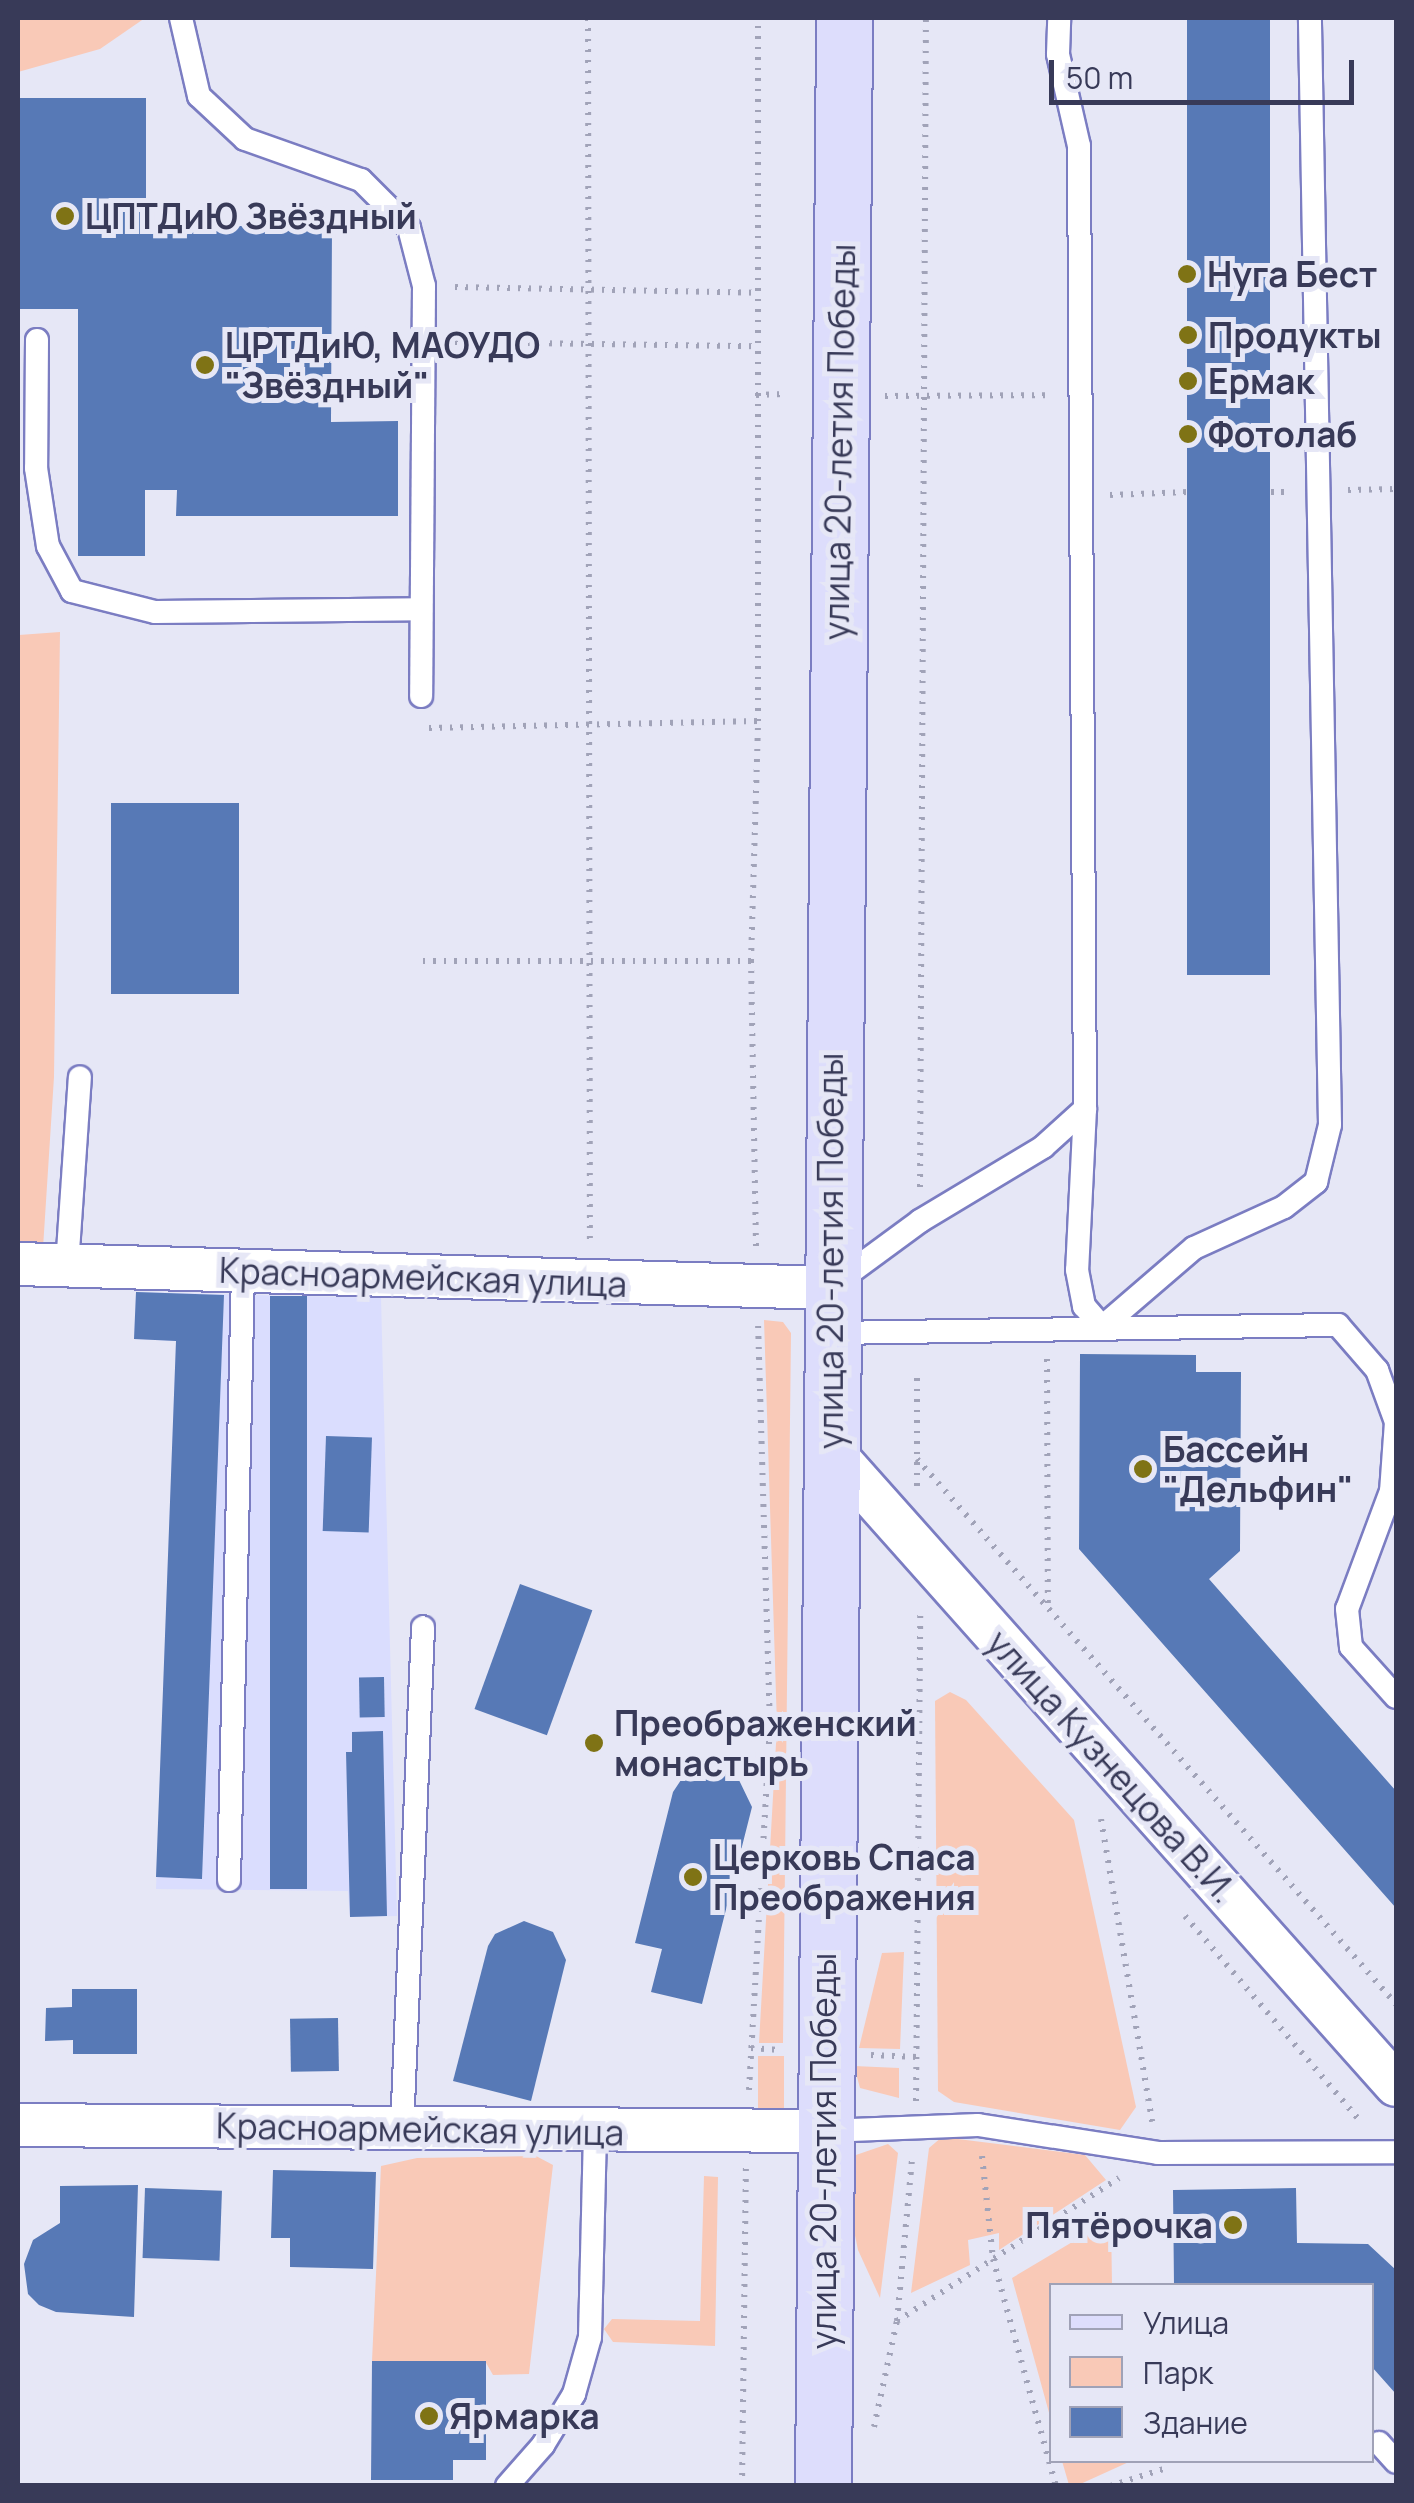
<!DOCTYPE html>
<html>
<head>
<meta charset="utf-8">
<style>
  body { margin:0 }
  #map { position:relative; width:1414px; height:2503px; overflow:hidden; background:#e6e7f6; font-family:Manrope,sans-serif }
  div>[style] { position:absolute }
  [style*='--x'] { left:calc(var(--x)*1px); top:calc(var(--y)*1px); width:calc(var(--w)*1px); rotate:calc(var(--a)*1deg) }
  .built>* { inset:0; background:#daddfe }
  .green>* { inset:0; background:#f9c9b7; transform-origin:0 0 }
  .building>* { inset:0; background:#5779b6; transform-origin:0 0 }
  .path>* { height:6px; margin-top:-3px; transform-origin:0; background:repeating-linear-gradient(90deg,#a1a3b8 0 2.5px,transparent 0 10.5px) }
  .roads { filter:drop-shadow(2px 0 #7b7dc2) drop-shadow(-2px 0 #7b7dc2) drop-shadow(0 2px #7b7dc2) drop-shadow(0 -2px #7b7dc2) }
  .lane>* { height:22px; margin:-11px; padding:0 11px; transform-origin:11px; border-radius:11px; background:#fff }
  .street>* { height:42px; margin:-21px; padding:0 21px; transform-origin:21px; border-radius:21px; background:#fff }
  .secondary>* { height:55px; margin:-27.5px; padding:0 27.5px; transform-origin:27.5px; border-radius:27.5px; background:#ddddfc }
  .dots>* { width:28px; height:28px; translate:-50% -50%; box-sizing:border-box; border:5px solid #e6e7f6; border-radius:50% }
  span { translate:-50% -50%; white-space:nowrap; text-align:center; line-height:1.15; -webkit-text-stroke:10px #e6e7f6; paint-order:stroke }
  .poi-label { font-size:35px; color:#383a58; font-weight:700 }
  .left { translate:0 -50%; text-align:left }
  .right { translate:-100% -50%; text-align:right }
  .street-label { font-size:35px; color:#383a58 }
  .frame { position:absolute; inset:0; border:20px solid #383a58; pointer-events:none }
  .legend { position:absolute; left:1049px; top:2283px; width:325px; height:180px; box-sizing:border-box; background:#e6e7f6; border:2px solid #a0a2b7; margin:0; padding:12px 18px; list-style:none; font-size:30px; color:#383a58 }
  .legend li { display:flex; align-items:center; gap:20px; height:50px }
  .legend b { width:50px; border:2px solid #a0a2b7 }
  .scale { position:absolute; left:1049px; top:60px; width:305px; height:45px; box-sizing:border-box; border:5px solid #383a58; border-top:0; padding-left:12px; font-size:30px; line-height:35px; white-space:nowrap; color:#383a58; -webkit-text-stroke:8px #e6e7f6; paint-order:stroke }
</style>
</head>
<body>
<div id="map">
  <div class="built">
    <div style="clip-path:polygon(136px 1292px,381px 1298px,397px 1916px,350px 1917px,348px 1891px,156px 1889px,176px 1341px,134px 1339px)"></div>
  </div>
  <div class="green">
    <div style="clip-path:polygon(18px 18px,145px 18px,100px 49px,18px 72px)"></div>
    <div style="clip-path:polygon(18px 591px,19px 635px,60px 632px,54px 1077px,43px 1248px,18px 1247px)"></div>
    <div style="clip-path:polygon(764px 1320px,783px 1322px,791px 1333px,783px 2043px,759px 2043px,777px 1726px)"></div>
    <div style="clip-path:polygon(950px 1692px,966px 1700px,1074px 1820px,1136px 2107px,1120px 2130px,954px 2102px,938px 2091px,935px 1701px)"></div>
    <div style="clip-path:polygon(904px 1952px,900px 2049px,859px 2048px,882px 1953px)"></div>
    <div style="left:758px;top:2056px;width:26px;height:64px"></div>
    <div style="clip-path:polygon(854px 2066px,899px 2068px,899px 2098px,860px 2088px)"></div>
    <div style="clip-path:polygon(942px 2137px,1085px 2155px,1106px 2180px,999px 2250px,999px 2233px,968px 2240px,970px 2265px,911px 2293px,929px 2148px)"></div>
    <div style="clip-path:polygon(888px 2144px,898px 2153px,880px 2298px,858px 2250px,846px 2191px,853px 2156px)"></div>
    <div style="clip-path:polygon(417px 2158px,536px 2156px,553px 2165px,529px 2374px,493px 2375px,485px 2361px,372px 2361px,381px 2166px)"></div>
    <div style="clip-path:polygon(704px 2176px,718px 2177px,715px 2346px,613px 2342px,604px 2329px,612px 2319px,700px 2321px)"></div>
    <div style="clip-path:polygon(1111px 2219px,1112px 2285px,1052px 2286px,1051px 2420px,1012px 2278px)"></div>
    <div style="clip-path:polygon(1062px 2461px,1062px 2460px,1131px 2461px,1076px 2486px,1069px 2485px)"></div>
  </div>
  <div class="building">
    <div style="left:1187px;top:18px;width:83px;height:957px"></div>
    <div style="clip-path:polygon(18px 98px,146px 98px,146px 226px,332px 226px,331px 422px,398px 421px,398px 516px,176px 516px,177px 490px,145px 490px,145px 556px,78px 556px,78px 309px,18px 309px)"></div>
    <div style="left:239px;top:803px;width:191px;height:128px;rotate:90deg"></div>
    <div style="clip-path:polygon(136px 1292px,224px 1295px,202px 1879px,156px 1877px,176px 1341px,134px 1339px)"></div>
    <div style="left:270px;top:1296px;width:37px;height:593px"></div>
    <div style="clip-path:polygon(1080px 1354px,1196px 1355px,1196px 1372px,1241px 1372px,1240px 1551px,1209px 1579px,1396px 1791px,1396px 1908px,1079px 1549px)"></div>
    <div style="left:326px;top:1436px;width:46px;height:95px;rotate:2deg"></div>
    <div style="left:520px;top:1584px;width:77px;height:133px;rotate:20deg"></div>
    <div style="left:384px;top:1677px;width:40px;height:25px;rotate:89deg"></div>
    <div style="clip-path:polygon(383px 1731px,387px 1916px,350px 1917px,346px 1752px,352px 1752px,352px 1732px)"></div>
    <div style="clip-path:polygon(709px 1768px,738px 1778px,752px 1807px,702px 2004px,651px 1992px,662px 1949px,635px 1943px,673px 1792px,681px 1780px)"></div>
    <div style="clip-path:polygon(524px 1921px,553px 1932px,566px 1960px,531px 2101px,453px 2081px,488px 1946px,495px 1934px)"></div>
    <div style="clip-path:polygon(72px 1989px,137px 1989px,137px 2054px,73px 2054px,73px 2040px,45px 2041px,46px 2008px,72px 2007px)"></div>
    <div style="left:338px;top:2018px;width:53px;height:48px;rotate:89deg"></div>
    <div style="clip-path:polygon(273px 2170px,376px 2172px,373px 2269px,290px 2267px,290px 2238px,271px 2238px)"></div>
    <div style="clip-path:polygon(138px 2185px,134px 2317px,56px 2312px,39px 2305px,28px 2294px,24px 2264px,33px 2240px,60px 2223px,60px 2186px)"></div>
    <div style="left:145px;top:2188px;width:77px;height:70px;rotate:2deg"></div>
    <div style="clip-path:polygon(1296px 2188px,1297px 2243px,1368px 2244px,1396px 2270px,1396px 2394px,1372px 2367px,1372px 2286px,1174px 2286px,1173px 2190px)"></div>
    <div style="clip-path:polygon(372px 2361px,486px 2361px,486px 2460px,453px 2460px,453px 2480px,371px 2480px)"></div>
  </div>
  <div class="path">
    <div style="--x:588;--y:18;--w:1224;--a:89.91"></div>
    <div style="--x:455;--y:287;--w:303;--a:1.1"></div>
    <div style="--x:455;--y:342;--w:301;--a:0.8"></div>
    <div style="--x:756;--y:395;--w:29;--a:-2"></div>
    <div style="--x:885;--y:396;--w:167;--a:-0.3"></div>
    <div style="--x:1348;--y:490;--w:48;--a:-1.2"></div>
    <div style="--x:1271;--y:492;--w:19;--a:0"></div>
    <div style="--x:1110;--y:495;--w:78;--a:-2.2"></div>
    <div style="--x:429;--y:728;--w:329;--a:-1.2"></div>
    <div style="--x:423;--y:961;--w:328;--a:0"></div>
    <div style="--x:920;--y:1187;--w:1169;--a:-89.71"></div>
    <div style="--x:756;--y:1246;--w:285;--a:-91"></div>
    <div style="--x:751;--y:961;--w:240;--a:-88.3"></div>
    <div style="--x:758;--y:721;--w:703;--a:-90"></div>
    <div style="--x:1047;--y:1359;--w:247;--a:89.8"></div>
    <div style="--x:917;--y:1459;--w:726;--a:48.69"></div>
    <div style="--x:917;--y:1486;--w:112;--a:-90"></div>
    <div style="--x:1101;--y:1819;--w:307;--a:80.4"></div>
    <div style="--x:1185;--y:1916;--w:268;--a:49.5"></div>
    <div style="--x:751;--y:2048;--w:29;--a:4"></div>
    <div style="--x:871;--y:2055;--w:46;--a:2.5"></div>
    <div style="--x:749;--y:2090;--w:364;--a:-86.7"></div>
    <div style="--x:770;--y:1727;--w:403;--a:-91.7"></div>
    <div style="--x:916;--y:2101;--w:488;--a:-89.5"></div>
    <div style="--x:982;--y:2156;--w:104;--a:83.9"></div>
    <div style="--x:993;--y:2259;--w:236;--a:74.5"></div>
    <div style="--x:897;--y:2321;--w:264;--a:-32.8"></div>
    <div style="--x:874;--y:2427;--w:108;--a:-77.8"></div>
    <div style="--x:897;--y:2321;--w:164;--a:-84.7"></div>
    <div style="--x:742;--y:2486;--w:318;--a:-89.3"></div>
    <div style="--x:1110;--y:2486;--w:60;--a:-17.5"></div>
  </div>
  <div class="roads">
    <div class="lane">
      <div style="--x:181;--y:18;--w:80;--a:77"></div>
      <div style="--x:199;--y:96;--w:63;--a:43.1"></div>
      <div style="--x:245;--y:139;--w:123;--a:19.5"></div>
      <div style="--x:361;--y:180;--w:68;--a:45"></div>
      <div style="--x:409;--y:228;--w:60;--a:75.5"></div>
      <div style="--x:424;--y:286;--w:410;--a:90.4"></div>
      <div style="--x:37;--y:340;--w:128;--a:90.4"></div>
      <div style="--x:36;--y:468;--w:79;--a:81.3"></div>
      <div style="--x:48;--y:546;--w:51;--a:61.9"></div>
      <div style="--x:72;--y:591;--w:86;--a:14.2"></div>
      <div style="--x:155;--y:612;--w:266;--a:-0.6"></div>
      <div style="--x:1085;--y:1109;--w:161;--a:92.8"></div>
      <div style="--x:1077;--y:1270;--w:37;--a:79"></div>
      <div style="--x:1084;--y:1306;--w:28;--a:49"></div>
      <div style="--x:67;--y:1266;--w:189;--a:-86.1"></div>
      <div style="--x:837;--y:1282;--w:103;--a:-36.3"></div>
      <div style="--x:920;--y:1221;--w:144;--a:-31"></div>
      <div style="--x:1043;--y:1147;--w:57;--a:-42.1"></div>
      <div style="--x:1085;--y:1109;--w:963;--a:-90.36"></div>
      <div style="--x:1079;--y:146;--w:94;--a:-102.9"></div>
      <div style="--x:1058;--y:54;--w:36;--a:-88"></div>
      <div style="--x:1102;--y:1327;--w:121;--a:-40.7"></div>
      <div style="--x:1194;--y:1248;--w:99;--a:-24.5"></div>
      <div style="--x:1284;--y:1207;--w:41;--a:-38"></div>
      <div style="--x:1316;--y:1182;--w:59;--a:-76.2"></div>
      <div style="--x:1330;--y:1125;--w:1107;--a:-91.04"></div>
      <div style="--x:833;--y:1333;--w:505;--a:-0.91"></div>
      <div style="--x:1338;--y:1325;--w:60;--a:49.1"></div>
      <div style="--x:1377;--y:1370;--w:55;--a:69.9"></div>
      <div style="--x:1396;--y:1422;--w:69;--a:94.1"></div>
      <div style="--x:1391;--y:1491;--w:126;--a:110.4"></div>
      <div style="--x:1347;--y:1609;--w:38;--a:84"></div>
      <div style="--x:1351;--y:1647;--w:67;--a:48"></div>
      <div style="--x:229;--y:1880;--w:608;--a:-88.68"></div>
      <div style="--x:402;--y:2129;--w:502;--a:-87.6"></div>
      <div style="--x:826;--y:2131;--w:152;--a:-2.3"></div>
      <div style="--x:978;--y:2125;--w:182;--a:8.8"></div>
      <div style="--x:1158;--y:2153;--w:238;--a:-0.2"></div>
      <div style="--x:1379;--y:2443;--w:25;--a:48"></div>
      <div style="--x:507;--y:2486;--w:55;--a:-48.7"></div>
      <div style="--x:543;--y:2445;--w:60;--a:-58.7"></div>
      <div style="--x:574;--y:2394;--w:59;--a:-74.3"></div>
      <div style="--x:590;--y:2337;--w:206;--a:-88.6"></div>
    </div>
    <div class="street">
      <div style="--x:18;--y:1264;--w:810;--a:1.7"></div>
      <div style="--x:828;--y:1447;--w:854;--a:48.32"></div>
      <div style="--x:18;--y:2125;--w:804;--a:0.43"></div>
    </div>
    <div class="secondary">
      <div style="--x:823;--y:2486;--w:2468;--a:-89.51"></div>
    </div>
  </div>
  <div class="dots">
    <div style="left:65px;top:216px;background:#7f7315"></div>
    <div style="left:1187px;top:274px;background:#7f7315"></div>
    <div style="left:1188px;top:335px;background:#7f7315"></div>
    <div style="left:205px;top:365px;background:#7f7315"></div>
    <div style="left:1188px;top:381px;background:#7f7315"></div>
    <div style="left:1188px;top:434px;background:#7f7315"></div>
    <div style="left:1143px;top:1469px;background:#7f7315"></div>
    <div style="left:594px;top:1743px;background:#7f7315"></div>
    <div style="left:693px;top:1877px;background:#7f7315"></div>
    <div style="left:1233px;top:2225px;background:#7f7315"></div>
    <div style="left:429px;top:2416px;background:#7f7315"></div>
  </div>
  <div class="poi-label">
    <span class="left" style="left:85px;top:216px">ЦПТДиЮ Звёздный</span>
    <span class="left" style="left:1207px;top:274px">Нуга Бест</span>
    <span class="left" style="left:1208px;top:335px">Продукты</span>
    <span class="left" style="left:225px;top:365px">ЦРТДиЮ, МАОУДО<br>"Звёздный"</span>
    <span class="left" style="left:1208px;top:381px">Ермак</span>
    <span class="left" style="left:1208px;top:434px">Фотолаб</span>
    <span class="left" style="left:1163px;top:1469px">Бассейн<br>"Дельфин"</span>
    <span class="left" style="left:614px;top:1743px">Преображенский<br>монастырь</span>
    <span class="left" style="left:713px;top:1877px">Церковь Спаса<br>Преображения</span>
    <span class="right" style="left:1213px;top:2225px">Пятёрочка</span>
    <span class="left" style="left:449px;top:2416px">Ярмарка</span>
  </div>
  <div class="street-label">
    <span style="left:839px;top:442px;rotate:-89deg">улица 20-летия Победы</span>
    <span style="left:830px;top:1251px;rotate:-90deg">улица 20-летия Победы</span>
    <span style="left:423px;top:1277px;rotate:2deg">Красноармейская улица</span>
    <span style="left:1112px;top:1766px;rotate:48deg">улица Кузнецова В.И.</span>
    <span style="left:420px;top:2129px;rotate:1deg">Красноармейская улица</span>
    <span style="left:823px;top:2151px;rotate:-90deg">улица 20-летия Победы</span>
  </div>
  <div class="frame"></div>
  <ul class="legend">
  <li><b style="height:12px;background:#ddddfc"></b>Улица</li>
  <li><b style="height:28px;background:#f9c9b7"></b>Парк</li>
  <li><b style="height:28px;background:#5779b6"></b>Здание</li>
  </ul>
  <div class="scale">50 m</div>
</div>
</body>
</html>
